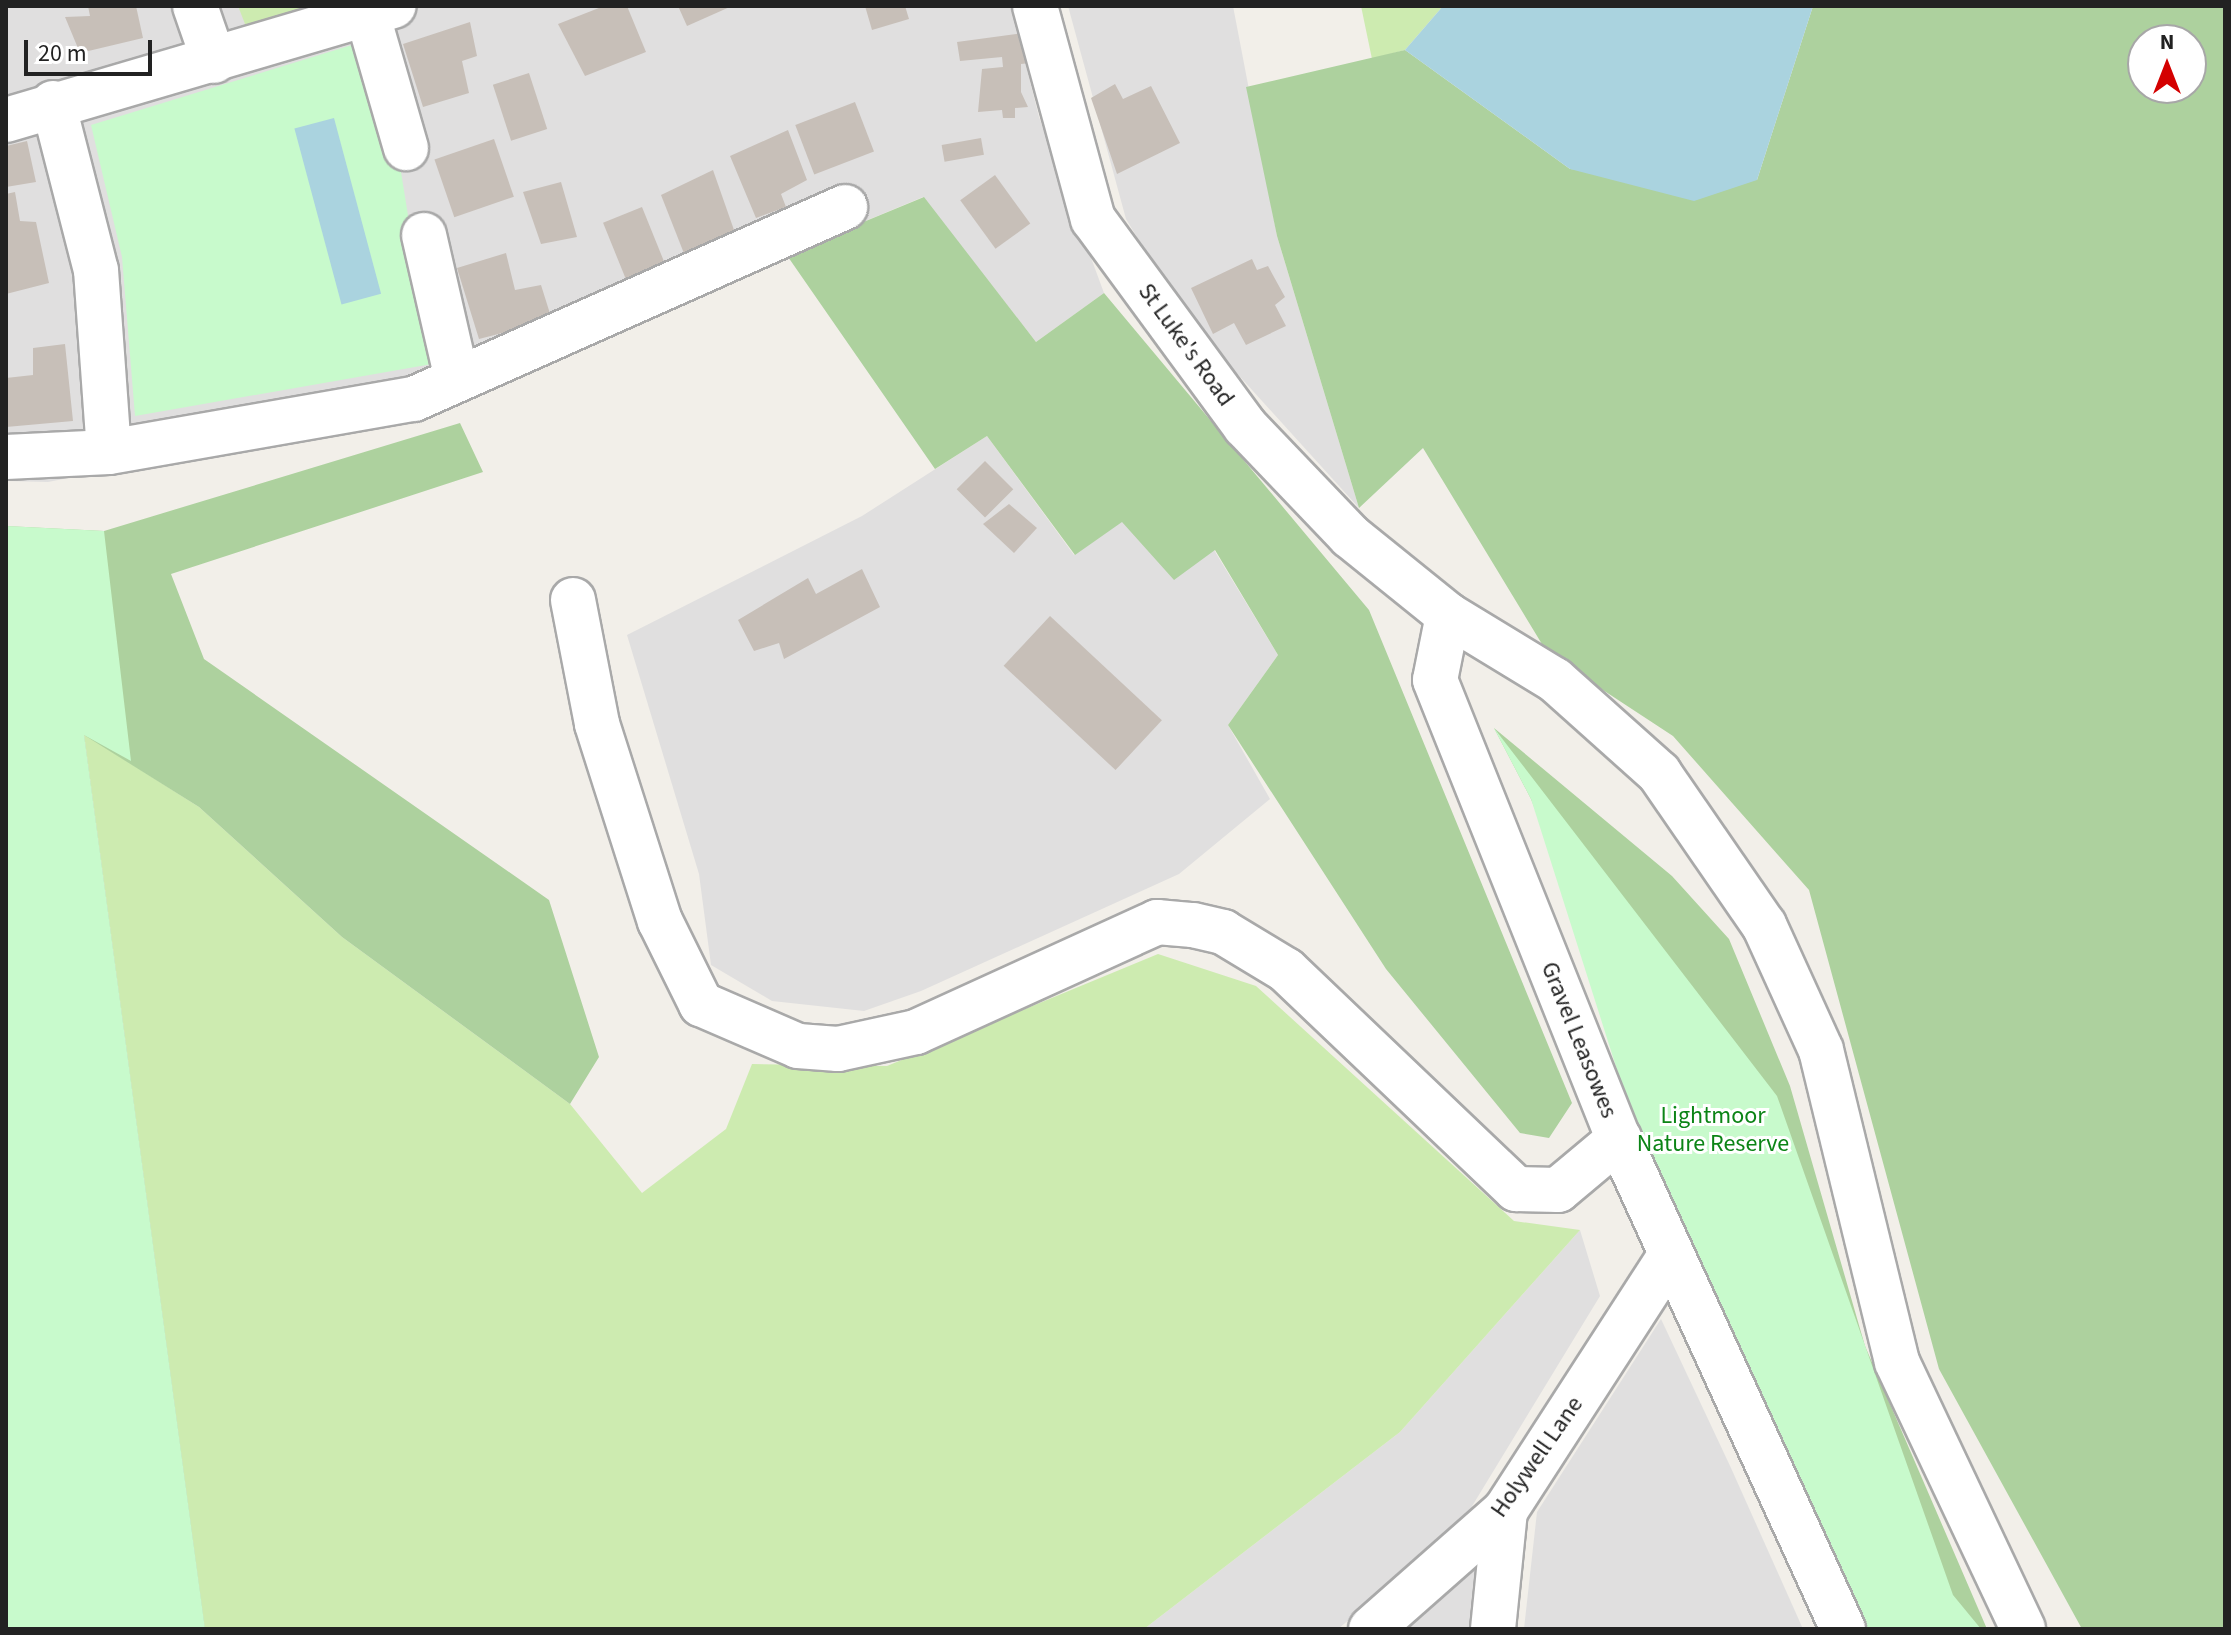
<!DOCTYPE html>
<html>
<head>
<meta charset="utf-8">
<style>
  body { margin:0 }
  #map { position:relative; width:2231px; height:1635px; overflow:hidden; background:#f2efe9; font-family:"Source Sans 3",sans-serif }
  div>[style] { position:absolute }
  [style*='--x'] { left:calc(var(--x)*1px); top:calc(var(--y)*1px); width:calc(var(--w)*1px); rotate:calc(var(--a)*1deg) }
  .residential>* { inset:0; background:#e0dfdf }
  .grass>* { inset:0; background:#cdebb0 }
  .forest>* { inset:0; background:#add19e }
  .park>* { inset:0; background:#c8facc }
  .water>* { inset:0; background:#aad3df; transform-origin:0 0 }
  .building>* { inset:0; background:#c7bfb8; transform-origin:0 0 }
  .roads { filter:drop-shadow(2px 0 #a9a9a9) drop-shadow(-2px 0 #a9a9a9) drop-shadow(0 2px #a9a9a9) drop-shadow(0 -2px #a9a9a9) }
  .minor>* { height:44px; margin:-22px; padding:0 22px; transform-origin:22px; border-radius:22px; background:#fff }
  span { translate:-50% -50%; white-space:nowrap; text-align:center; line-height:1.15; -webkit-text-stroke:6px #fff; paint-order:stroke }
  .street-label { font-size:24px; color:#222 }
  .park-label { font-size:24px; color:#0c8416 }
  .frame { position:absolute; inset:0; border:8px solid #222; pointer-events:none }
  .north { position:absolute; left:2127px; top:24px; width:80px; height:80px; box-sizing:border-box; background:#fff; border:2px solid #a7a7a7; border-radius:50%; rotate:0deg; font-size:22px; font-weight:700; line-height:32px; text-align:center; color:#222 }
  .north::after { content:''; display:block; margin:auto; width:28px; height:36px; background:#d40000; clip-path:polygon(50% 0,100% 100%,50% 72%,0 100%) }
  .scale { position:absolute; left:24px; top:40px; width:128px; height:36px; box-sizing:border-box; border:4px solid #222; border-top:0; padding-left:10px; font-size:24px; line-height:28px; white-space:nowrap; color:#222; -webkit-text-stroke:6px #fff; paint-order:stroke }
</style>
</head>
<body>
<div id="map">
  <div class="residential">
    <div style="clip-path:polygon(6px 6px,1011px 6px,1039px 117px,1104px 293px,1036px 342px,923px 197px,414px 409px,48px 482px,6px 481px)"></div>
    <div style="clip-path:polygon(1068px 6px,1233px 6px,1277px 236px,1359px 508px,1185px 316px,1126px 219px)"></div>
    <div style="clip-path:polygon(987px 436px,1074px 555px,1122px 521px,1214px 550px,1278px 655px,1228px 725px,1270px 799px,1179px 874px,921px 991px,864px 1011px,772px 1001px,711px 965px,699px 874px,627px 635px,862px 516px)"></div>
    <div style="clip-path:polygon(1580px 1230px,1600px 1296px,1460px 1526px,1338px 1629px,1144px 1629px,1400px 1432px)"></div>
    <div style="clip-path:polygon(1661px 1319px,1731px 1468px,1803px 1629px,1524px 1629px,1537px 1512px)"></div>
    <div style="clip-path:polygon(1478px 1552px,1479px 1629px,1393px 1629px)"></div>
  </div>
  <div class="grass">
    <div style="clip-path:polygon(238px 6px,320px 6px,247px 29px)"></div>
    <div style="clip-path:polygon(1361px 6px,1443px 6px,1405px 50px,1372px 59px)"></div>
    <div style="clip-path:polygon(84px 734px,199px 807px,342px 937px,570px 1104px,642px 1193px,726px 1129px,752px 1064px,887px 1066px,1158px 954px,1256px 986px,1514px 1221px,1580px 1230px,1400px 1432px,1144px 1629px,205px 1629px)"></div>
  </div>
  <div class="forest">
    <div style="clip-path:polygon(evenodd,1813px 6px,2225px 6px,2225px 1629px,2082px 1629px,1939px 1369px,1809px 890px,1673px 736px,1548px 654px,1423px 448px,1359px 508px,1277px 236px,1246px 87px,1405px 50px,1570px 169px,1757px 180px,1813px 6px,2143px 40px,2191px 40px,2191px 88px,2143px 88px,2143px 40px)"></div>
    <div style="clip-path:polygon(924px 197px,1036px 342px,1104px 293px,1369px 610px,1572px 1103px,1549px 1138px,1520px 1133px,1386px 969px,1228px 725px,1278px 655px,1215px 550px,1174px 580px,1122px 522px,1075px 555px,987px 436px,935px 469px,786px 254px)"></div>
    <div style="clip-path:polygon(460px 423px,483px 472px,171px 574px,204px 659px,549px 900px,599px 1057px,570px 1104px,342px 937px,199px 807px,84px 735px,205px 1629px,6px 1629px,6px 526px,104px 531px)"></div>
    <div style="clip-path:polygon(1494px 728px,1672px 876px,1729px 939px,1790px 1086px,1865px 1346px,1987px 1629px,1864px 1629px,1531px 799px)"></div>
  </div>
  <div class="park">
    <div style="clip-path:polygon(365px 41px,401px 172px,432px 364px,135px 416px,122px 257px,91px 125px)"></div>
    <div style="clip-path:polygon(6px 526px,104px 531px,131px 761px,84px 735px,205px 1629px,6px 1629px)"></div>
    <div style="clip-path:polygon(1494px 728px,1777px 1096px,1953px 1595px,1981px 1629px,1864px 1629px,1639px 1139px,1531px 799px)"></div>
  </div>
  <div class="water">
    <div style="clip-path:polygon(1443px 6px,1813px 6px,1757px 180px,1694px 201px,1570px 169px,1405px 50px)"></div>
    <div style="left:334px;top:118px;width:182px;height:41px;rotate:75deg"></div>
  </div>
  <div class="building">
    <div style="clip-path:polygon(88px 6px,136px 6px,143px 38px,80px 53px,65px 17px,90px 16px)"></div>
    <div style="clip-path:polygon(604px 6px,627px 6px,646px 52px,585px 76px,558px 24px)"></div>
    <div style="clip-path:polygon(678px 6px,732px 6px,687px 26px)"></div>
    <div style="clip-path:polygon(865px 6px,905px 6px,909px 19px,872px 30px)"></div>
    <div style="clip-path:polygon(470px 22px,477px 56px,462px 61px,469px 93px,423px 107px,403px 44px)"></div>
    <div style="clip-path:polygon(1024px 33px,1030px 63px,1021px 64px,1021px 92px,1028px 107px,1015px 108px,1015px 118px,1003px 118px,1002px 110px,978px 112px,982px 69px,1003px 67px,1002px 57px,960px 61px,957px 42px)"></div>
    <div style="left:529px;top:73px;width:59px;height:38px;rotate:72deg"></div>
    <div style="clip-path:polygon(1115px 84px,1123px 99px,1151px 86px,1180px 143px,1117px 174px,1091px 98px)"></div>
    <div style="left:855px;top:102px;width:53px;height:64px;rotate:69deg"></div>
    <div style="clip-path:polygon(788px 130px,807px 180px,781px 194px,786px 207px,756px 218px,730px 156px)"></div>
    <div style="left:981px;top:138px;width:17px;height:40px;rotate:80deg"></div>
    <div style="left:494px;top:139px;width:61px;height:63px;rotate:71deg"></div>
    <div style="clip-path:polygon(27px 141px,36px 182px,6px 187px,6px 146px)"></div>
    <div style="clip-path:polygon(713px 170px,734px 230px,685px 256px,661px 195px)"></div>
    <div style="left:995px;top:175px;width:60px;height:43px;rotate:54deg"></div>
    <div style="clip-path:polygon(561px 182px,577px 237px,541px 244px,523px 192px)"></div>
    <div style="clip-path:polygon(15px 192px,20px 221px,36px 222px,49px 283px,6px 294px,6px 194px)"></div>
    <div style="left:642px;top:207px;width:61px;height:42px;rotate:68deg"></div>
    <div style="clip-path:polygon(506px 253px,515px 290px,541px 285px,552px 320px,479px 339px,457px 268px)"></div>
    <div style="clip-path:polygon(1252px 259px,1257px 270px,1268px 266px,1285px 297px,1275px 305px,1286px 326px,1246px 345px,1234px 323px,1213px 334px,1191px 288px)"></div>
    <div style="clip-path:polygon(65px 344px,73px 421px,6px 427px,6px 378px,33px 375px,33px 348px)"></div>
    <div style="left:985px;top:461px;width:40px;height:40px;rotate:45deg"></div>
    <div style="clip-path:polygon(1009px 504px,1037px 528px,1014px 553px,983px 524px)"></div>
    <div style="clip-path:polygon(862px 569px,880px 607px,784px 659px,779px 643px,754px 651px,738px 620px,808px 578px,816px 594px)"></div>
    <div style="left:1050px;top:616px;width:153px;height:68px;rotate:43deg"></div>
  </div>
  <div class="roads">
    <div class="minor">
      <div style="--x:195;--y:6;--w:58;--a:70.9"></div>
      <div style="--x:365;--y:6;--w:148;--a:73.9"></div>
      <div style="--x:1035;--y:6;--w:221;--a:74.8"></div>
      <div style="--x:1093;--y:219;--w:257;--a:53.7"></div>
      <div style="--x:1245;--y:426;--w:152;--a:46.3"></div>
      <div style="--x:1350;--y:536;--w:126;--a:38.9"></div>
      <div style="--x:1448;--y:615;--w:125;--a:31.3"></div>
      <div style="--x:1555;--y:680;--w:140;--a:41.8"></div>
      <div style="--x:1659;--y:773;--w:185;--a:55.4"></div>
      <div style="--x:1764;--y:925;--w:137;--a:65.5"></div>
      <div style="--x:1821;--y:1050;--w:321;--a:76.3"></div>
      <div style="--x:1897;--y:1362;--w:295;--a:64.7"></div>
      <div style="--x:53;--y:103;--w:172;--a:75.6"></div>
      <div style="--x:96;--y:270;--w:182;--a:85.9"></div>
      <div style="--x:6;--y:120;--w:404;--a:-16.4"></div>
      <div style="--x:424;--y:235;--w:148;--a:77.1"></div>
      <div style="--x:6;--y:457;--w:103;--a:-2.8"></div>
      <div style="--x:109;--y:452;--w:310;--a:-9.9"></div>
      <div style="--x:414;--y:399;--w:472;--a:-24"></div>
      <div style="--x:573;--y:600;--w:126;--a:79"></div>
      <div style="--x:597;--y:724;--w:207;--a:72.3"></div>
      <div style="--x:660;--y:921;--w:93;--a:63.7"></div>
      <div style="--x:701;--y:1004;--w:106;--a:23.4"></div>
      <div style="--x:798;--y:1046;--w:40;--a:4.3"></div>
      <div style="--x:838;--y:1049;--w:80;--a:-12.3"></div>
      <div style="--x:916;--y:1032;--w:265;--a:-24.5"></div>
      <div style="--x:1157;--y:922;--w:36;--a:5"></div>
      <div style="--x:1193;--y:925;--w:31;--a:13"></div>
      <div style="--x:1223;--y:932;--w:74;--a:31.1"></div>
      <div style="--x:1286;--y:970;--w:318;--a:43.6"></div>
      <div style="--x:1516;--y:1189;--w:42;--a:1.4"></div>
      <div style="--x:1558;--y:1190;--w:80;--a:-39.9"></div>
      <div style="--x:1448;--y:615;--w:66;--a:101.3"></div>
      <div style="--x:1435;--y:680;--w:495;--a:68.2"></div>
      <div style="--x:1619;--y:1139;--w:539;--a:65.43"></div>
      <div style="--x:1371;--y:1629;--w:179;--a:-41.4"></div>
      <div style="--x:1505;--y:1511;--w:304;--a:-57.1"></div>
      <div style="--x:1493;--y:1629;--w:119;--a:-84.2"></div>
    </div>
  </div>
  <div class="street-label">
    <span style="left:1186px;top:345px;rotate:54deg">St Luke's Road</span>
    <span style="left:1579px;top:1040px;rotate:68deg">Gravel Leasowes</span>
    <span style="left:1537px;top:1457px;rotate:-55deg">Holywell Lane</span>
  </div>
  <div class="park-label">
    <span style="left:1713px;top:1130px">Lightmoor<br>Nature Reserve</span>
  </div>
  <div class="frame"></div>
  <div class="north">N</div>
  <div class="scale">20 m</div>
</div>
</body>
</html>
